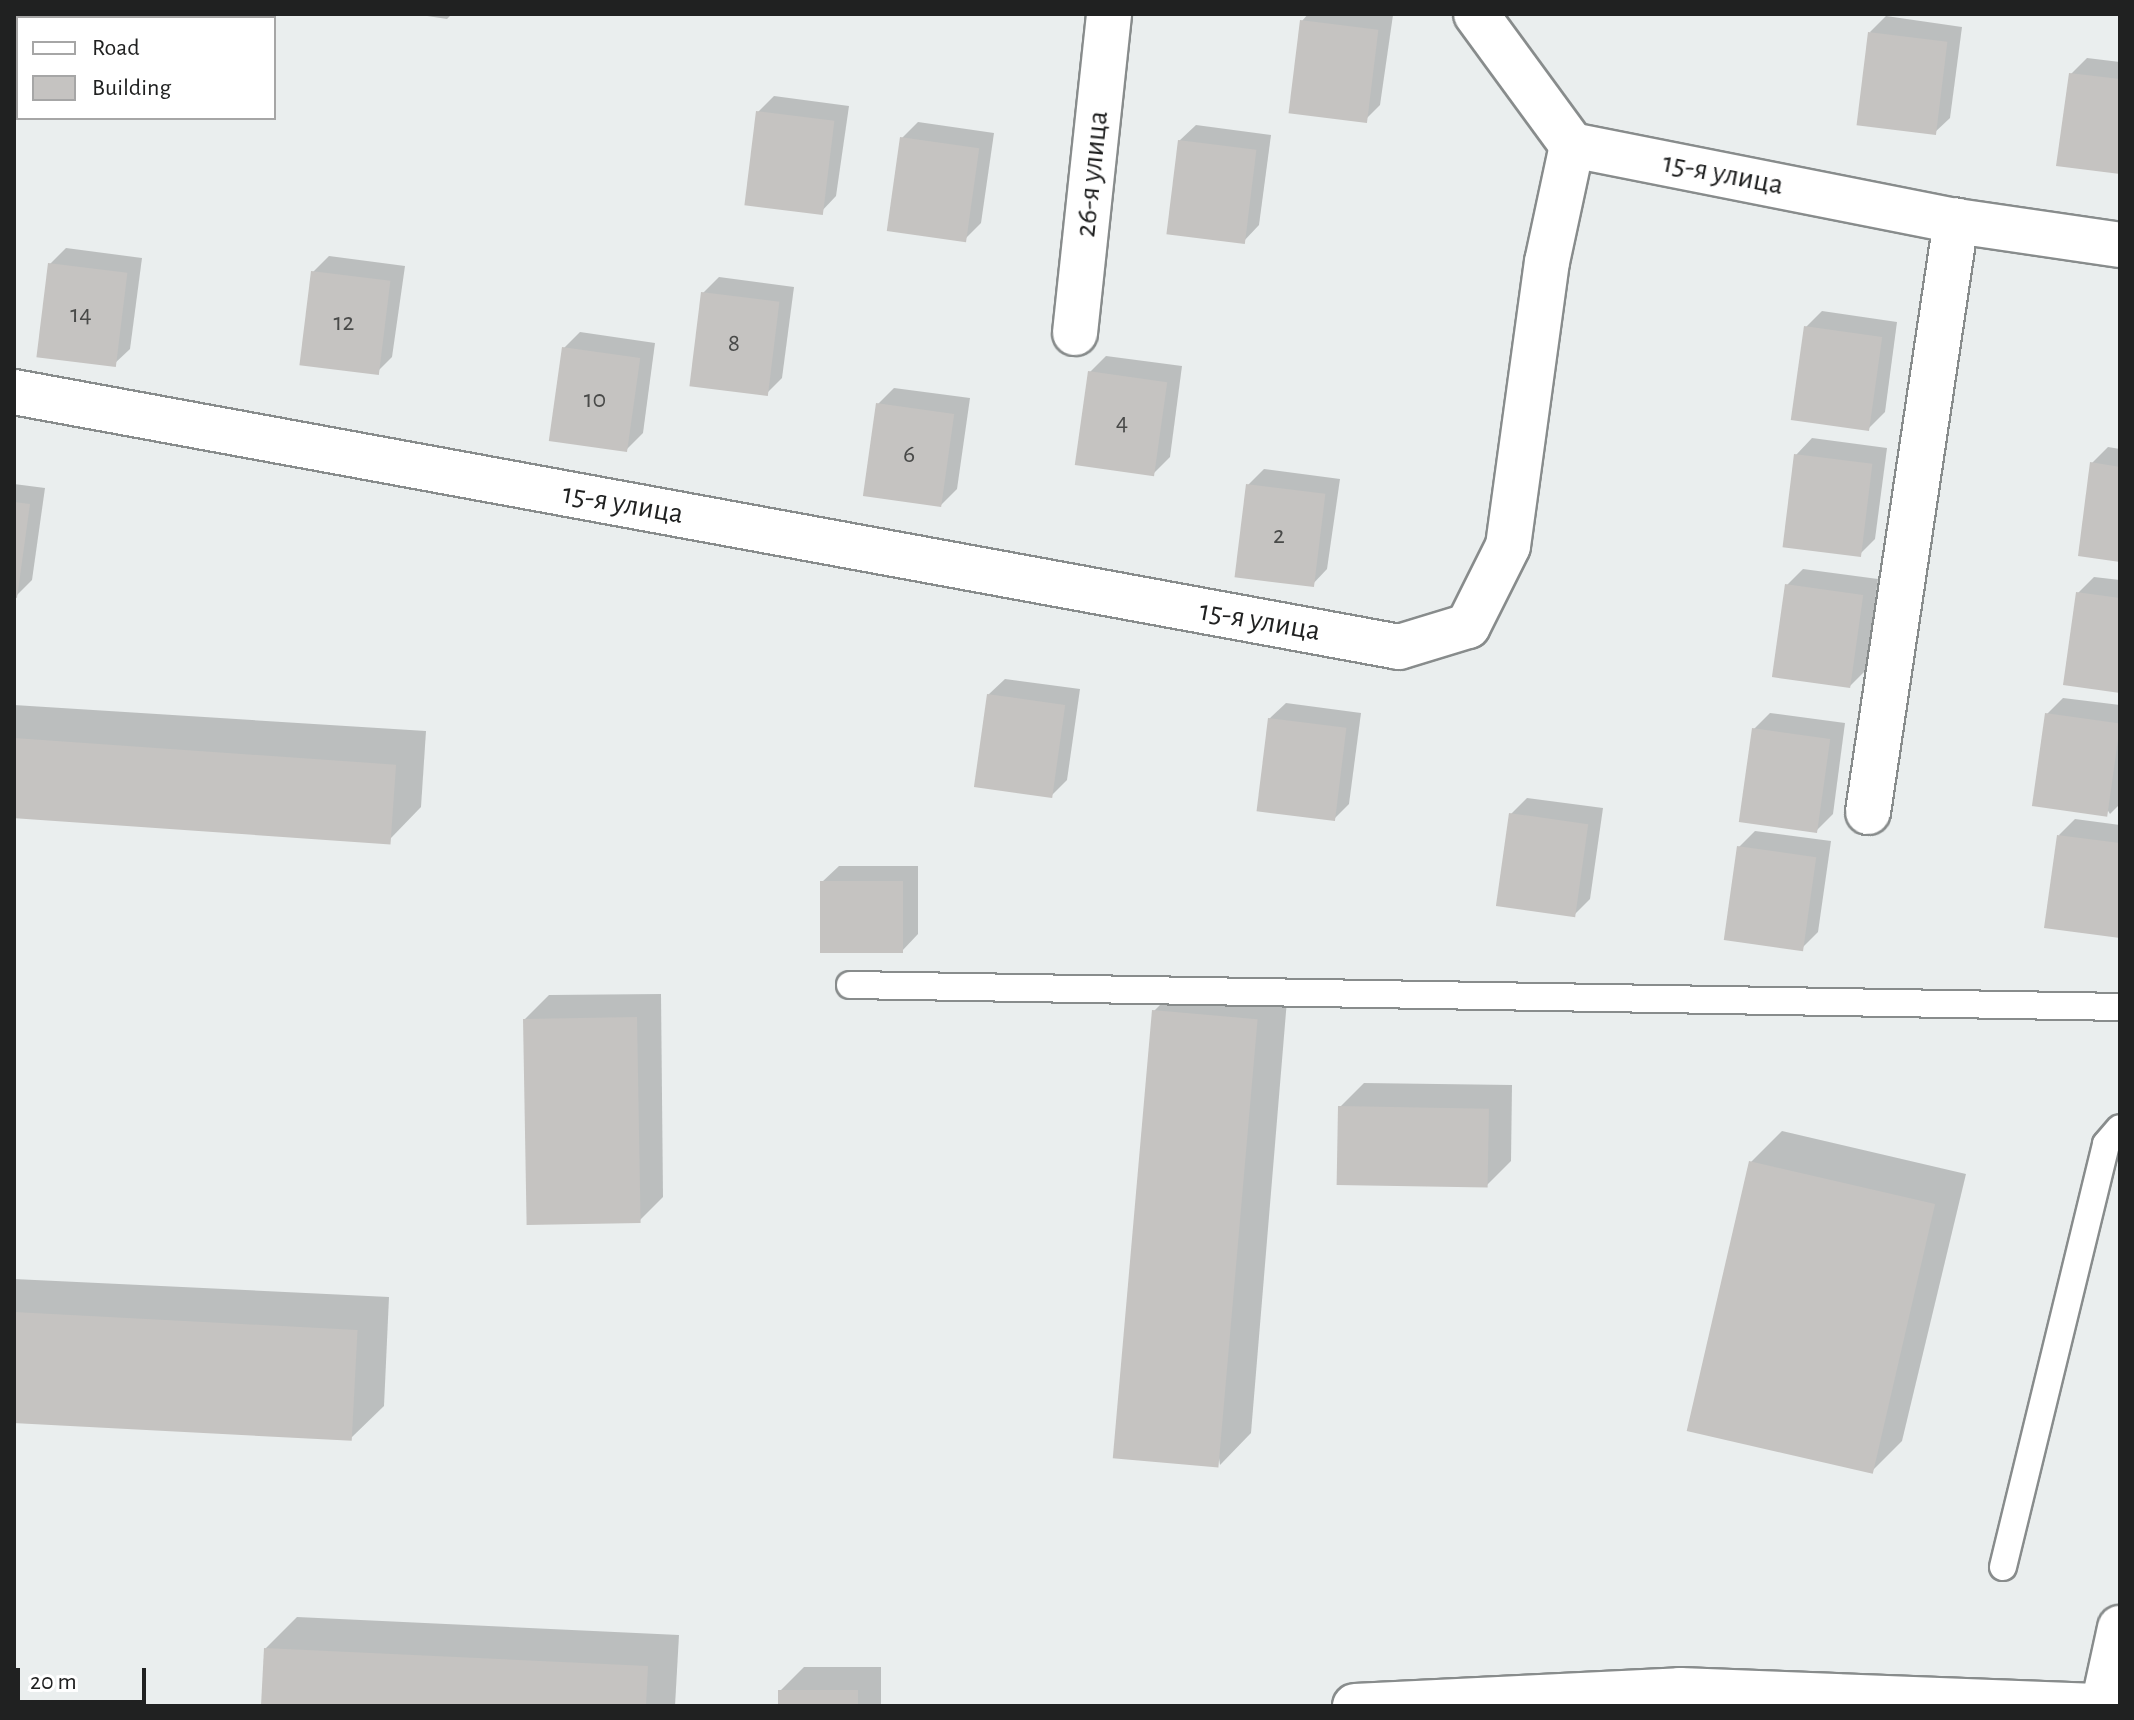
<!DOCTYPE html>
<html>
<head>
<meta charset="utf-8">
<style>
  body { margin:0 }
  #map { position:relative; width:2134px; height:1720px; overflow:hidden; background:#eaeeee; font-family:"Alegreya Sans",sans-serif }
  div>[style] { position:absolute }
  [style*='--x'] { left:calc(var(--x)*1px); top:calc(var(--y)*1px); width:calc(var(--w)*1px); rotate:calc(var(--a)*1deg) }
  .shadow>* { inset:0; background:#0003 }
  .building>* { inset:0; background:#c5c3c1; transform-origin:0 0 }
  .roads { filter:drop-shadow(2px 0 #888c8c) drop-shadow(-2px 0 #888c8c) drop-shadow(0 2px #888c8c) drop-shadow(0 -2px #888c8c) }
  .lane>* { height:26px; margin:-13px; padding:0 13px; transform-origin:13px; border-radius:13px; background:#fff }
  .street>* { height:44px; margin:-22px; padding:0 22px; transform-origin:22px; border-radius:22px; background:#fff }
  .secondary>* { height:44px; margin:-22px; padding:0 22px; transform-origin:22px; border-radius:22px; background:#fff }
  span { translate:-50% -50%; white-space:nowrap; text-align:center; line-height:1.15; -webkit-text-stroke:7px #fff; paint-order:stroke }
  .number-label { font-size:26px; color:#494a49 }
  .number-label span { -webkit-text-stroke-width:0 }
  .street-label { font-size:30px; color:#202121 }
  .frame { position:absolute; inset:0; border:16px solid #202121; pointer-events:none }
  .legend { position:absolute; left:16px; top:16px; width:260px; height:104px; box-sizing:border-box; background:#fff; border:2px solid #a6a6a6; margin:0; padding:10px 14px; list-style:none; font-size:24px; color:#202121 }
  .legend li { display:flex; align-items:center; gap:16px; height:40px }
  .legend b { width:40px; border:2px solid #a6a6a6 }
  .scale { position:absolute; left:16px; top:1668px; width:130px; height:36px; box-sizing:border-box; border:4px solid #202121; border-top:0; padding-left:10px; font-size:24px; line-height:28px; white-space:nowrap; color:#202121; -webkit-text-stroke:6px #fff; paint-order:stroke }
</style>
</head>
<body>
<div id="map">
  <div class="shadow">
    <div style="clip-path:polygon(414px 14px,452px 14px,447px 19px)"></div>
    <div style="clip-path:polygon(1308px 14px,1393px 15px,1380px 105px,1364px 121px,1302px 21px)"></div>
    <div style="clip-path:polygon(1886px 16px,1962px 27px,1950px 118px,1933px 134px,1870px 32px)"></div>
    <div style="clip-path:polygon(2087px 58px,2120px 62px,2120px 172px,2071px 74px)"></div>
    <div style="clip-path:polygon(774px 96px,849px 106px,836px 196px,820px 213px,758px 112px)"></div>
    <div style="clip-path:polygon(918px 122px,994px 133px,981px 223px,965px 239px,902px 138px)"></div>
    <div style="clip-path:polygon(1196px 125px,1271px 135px,1259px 225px,1243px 242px,1179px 141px)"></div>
    <div style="clip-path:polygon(66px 248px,142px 258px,130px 349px,113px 365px,50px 264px)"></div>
    <div style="clip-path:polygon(329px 256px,405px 266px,392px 357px,376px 373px,313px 272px)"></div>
    <div style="clip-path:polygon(719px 277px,794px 287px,782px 378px,766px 394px,703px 293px)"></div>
    <div style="clip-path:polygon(1822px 311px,1897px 322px,1885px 412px,1869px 428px,1806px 327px)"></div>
    <div style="clip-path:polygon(580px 332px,655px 343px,643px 433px,627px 449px,564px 348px)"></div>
    <div style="clip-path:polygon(1106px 356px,1182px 366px,1170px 457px,1154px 473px,1090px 372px)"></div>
    <div style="clip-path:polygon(894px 388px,970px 398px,957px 489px,941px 505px,878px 404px)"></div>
    <div style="clip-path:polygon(1812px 438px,1887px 448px,1875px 539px,1859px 555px,1796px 455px)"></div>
    <div style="clip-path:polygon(2108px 447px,2120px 449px,2120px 560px,2092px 463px)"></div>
    <div style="clip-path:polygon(1264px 469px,1340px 479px,1327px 569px,1311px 586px,1248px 485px)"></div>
    <div style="clip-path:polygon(14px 484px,45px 488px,32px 580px,16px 596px)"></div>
    <div style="clip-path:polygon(1803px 569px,1878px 579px,1866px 670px,1850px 686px,1787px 585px)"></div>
    <div style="clip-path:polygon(2094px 577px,2120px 580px,2120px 691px,2078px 593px)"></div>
    <div style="clip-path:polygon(1005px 679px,1080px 689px,1067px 780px,1051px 796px,988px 695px)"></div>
    <div style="clip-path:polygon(2063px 698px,2120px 705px,2120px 804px,2110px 814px,2047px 714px)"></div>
    <div style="clip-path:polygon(1286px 703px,1361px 713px,1349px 804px,1333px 820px,1269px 719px)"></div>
    <div style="clip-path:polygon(14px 705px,426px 731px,421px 807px,390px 839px,14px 816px)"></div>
    <div style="clip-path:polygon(1770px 713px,1845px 723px,1833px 814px,1817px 830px,1754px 729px)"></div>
    <div style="clip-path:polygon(1527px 798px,1603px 808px,1590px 899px,1574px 915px,1511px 814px)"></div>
    <div style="clip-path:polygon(2075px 819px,2120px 825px,2120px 936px,2059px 835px)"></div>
    <div style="clip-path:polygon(1755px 831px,1831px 841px,1818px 932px,1802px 948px,1739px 847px)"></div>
    <div style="clip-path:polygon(839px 866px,918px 866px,918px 934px,902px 951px,822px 882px)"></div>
    <div style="clip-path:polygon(1185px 980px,1288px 988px,1251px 1433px,1220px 1465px,1154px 1011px)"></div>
    <div style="clip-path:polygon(661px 994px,663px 1197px,639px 1221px,525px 1019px,549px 995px)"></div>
    <div style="clip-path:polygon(1364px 1083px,1512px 1085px,1511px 1161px,1487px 1185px,1340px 1107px)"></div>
    <div style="clip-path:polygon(1782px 1131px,1966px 1174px,1902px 1441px,1871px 1472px,1751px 1162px)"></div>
    <div style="clip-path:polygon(14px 1279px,389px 1297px,384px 1406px,352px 1437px,14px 1421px)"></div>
    <div style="clip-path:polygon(297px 1617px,679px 1635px,675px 1706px,263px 1706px,266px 1648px)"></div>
    <div style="clip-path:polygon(804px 1667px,881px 1667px,881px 1706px,780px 1706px,780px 1691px)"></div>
  </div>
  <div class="building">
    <div style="left:1300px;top:20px;width:79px;height:94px;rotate:7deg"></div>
    <div style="left:1868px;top:32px;width:80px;height:94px;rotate:7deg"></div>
    <div style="clip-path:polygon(2069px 73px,2120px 79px,2120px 174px,2056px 166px)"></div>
    <div style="left:756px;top:111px;width:79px;height:95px;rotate:7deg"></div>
    <div style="left:900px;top:137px;width:80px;height:95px;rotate:8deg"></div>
    <div style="left:1178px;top:140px;width:79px;height:95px;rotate:7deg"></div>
    <div style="left:48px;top:263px;width:80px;height:95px;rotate:7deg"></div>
    <div style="left:311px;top:271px;width:80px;height:95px;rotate:7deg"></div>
    <div style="left:701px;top:292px;width:79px;height:95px;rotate:7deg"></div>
    <div style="left:1804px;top:326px;width:79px;height:95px;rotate:8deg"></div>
    <div style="left:562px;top:347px;width:79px;height:95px;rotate:8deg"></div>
    <div style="left:1088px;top:371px;width:80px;height:95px;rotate:8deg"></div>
    <div style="left:876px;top:403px;width:79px;height:94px;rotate:8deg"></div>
    <div style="left:1794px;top:454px;width:79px;height:94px;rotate:7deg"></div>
    <div style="clip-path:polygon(2090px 462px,2120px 467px,2120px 562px,2078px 556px)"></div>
    <div style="left:1246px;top:484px;width:80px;height:94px;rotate:7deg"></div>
    <div style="clip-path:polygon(14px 502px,30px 504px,17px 598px,14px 597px)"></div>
    <div style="left:1785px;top:584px;width:79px;height:94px;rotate:8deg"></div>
    <div style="clip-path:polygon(2076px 592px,2120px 598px,2120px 693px,2063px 685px)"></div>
    <div style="left:987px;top:694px;width:79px;height:94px;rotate:8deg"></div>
    <div style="left:2045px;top:713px;width:76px;height:94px;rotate:8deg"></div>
    <div style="left:1268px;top:718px;width:79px;height:94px;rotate:7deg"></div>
    <div style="left:1752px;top:728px;width:79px;height:95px;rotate:8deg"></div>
    <div style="left:14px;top:738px;width:383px;height:80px;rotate:4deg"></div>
    <div style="left:1509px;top:813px;width:80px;height:94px;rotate:8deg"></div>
    <div style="clip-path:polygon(2057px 835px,2120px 843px,2120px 938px,2044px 928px)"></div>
    <div style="left:1737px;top:846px;width:80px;height:95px;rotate:8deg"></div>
    <div style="left:820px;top:881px;width:83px;height:72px"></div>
    <div style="left:1152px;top:1010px;width:106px;height:450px;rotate:5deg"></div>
    <div style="left:637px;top:1017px;width:206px;height:114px;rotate:89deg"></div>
    <div style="left:1338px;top:1106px;width:151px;height:79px;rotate:1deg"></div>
    <div style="left:1749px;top:1161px;width:191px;height:277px;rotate:13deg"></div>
    <div style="left:14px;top:1312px;width:344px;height:111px;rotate:3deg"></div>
    <div style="clip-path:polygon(264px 1648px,648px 1666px,646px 1706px,261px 1706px)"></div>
    <div style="left:778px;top:1690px;width:80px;height:16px"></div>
  </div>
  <div class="roads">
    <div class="lane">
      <div style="--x:850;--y:985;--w:1270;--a:0.99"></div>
      <div style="--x:2003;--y:1567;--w:435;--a:-76.3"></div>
      <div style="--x:2106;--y:1144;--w:21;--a:-49"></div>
    </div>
    <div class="street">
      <div style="--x:1476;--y:14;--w:162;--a:53.8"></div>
      <div style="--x:1075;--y:333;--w:321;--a:-83.9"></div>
      <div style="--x:14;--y:392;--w:1408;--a:10.43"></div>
      <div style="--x:1399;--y:647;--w:72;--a:-16.9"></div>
      <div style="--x:1468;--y:626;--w:89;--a:-63.4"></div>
      <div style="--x:1508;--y:546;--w:287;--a:-82.2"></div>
      <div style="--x:1547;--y:262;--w:120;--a:-77.9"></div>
      <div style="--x:1572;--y:145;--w:391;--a:11.2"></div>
      <div style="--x:1956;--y:221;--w:166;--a:8.3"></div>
      <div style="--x:1868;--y:812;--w:598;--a:-81.53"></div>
      <div style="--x:1355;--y:1706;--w:325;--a:-2.8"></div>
      <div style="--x:1680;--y:1690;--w:417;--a:2.2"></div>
    </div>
    <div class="secondary">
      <div style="--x:2103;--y:1706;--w:80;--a:-77.7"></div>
    </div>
  </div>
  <div class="number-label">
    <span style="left:81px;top:315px">14</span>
    <span style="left:344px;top:323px">12</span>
    <span style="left:734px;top:344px">8</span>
    <span style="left:595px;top:400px">10</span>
    <span style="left:1122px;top:423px">4</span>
    <span style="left:909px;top:455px">6</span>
    <span style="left:1279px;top:536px">2</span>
  </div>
  <div class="street-label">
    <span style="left:1092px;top:174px;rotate:-84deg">26-я улица</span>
    <span style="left:1723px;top:174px;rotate:11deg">15-я улица</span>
    <span style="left:623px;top:504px;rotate:10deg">15-я улица</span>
    <span style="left:1260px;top:621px;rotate:10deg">15-я улица</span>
  </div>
  <div class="frame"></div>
  <ul class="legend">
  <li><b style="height:10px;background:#fff"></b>Road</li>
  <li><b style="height:22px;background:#c5c3c1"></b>Building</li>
  </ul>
  <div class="scale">20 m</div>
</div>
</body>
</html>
